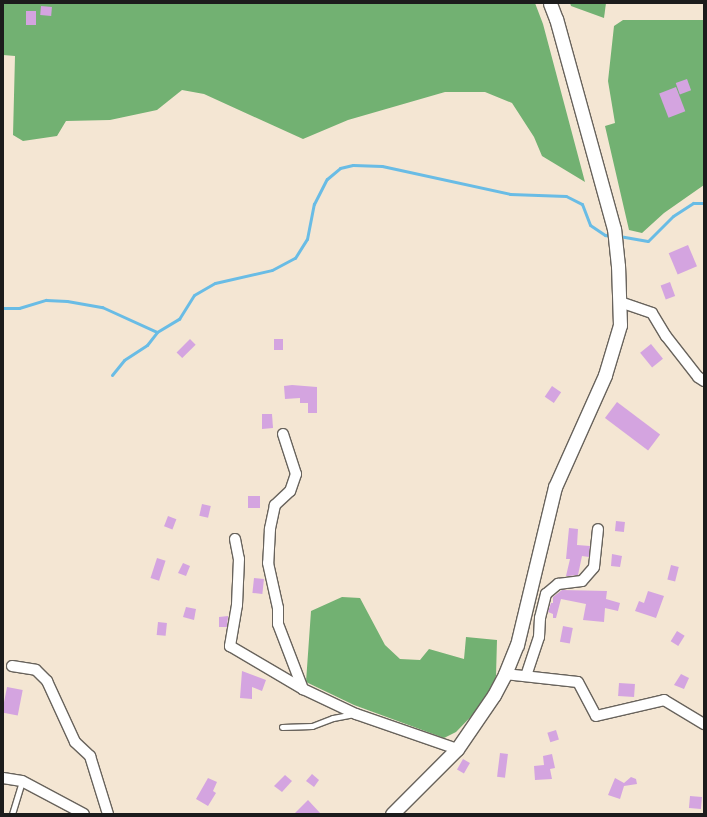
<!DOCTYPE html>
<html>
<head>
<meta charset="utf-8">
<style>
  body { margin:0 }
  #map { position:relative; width:707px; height:817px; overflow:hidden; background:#f4e6d3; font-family:"Indie Flower",sans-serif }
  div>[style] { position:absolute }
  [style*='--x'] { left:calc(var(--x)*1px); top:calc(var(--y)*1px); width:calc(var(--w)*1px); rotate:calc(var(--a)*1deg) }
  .forest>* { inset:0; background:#72b172 }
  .stream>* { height:3px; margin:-1.5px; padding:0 1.5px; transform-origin:1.5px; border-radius:1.5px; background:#69bce5 }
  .building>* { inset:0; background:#d4a4e0; transform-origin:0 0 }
  .roads { filter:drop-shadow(1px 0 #68635c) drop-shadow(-1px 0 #68635c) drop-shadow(0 1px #68635c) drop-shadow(0 -1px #68635c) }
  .lane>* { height:5px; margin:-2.5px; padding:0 2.5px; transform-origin:2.5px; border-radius:2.5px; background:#fff }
  .street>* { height:10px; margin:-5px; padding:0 5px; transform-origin:5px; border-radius:5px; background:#fff }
  .secondary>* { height:13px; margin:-6.5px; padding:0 6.5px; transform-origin:6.5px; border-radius:6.5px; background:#fff }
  span { translate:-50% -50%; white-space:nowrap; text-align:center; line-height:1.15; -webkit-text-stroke:3px #f6f6f2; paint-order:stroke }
  .frame { position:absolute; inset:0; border:4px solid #1c1c1c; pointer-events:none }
</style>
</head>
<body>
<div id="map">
  <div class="forest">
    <div style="clip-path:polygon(3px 3px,535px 3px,543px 24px,585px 182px,542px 156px,534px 137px,512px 103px,485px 92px,445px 92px,348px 120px,303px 139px,204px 94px,182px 90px,157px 110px,110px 120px,66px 121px,57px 136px,23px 141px,13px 135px,15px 56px,3px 55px)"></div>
    <div style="clip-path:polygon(570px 3px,606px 3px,604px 18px,571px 6px)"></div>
    <div style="clip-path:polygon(623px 20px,704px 20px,704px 185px,664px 213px,642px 233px,629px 230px,605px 126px,615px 123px,608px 81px,614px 26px)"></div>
    <div style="clip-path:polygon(342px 597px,360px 598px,385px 645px,400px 659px,420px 660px,429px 649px,464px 659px,466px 637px,497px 640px,496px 676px,487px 700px,456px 732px,444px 738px,354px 705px,306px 682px,311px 611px)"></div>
  </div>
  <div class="stream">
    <div style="--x:619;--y:236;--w:29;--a:10"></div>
    <div style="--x:648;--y:241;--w:35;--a:-45"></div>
    <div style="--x:673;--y:216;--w:24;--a:-33"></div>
    <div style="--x:693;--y:203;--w:11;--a:0"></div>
    <div style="--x:3;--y:308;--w:16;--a:0"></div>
    <div style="--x:19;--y:308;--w:28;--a:-17"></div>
    <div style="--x:46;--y:300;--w:21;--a:3"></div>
    <div style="--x:67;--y:301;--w:36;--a:10"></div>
    <div style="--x:102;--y:307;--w:60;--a:24.4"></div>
    <div style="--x:112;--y:375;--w:19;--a:-51"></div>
    <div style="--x:124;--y:360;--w:27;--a:-33"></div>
    <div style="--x:147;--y:345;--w:16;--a:-52"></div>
    <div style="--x:157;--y:332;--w:26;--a:-31"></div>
    <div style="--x:179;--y:319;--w:28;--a:-58"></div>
    <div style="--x:194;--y:295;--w:24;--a:-30"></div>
    <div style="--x:215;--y:283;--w:58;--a:-12.8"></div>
    <div style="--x:272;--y:270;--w:26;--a:-28"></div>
    <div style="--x:295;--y:258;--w:22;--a:-58"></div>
    <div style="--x:307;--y:239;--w:36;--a:-79"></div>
    <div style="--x:314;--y:204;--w:28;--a:-63"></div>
    <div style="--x:327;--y:179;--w:17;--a:-40"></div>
    <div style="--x:340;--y:168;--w:13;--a:-13"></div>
    <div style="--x:353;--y:165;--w:29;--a:2"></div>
    <div style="--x:382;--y:166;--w:131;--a:12.3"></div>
    <div style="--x:510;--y:194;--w:56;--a:2"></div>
    <div style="--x:566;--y:196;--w:18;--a:27"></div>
    <div style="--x:582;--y:204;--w:22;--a:69"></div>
    <div style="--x:590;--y:225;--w:18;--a:34"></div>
    <div style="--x:605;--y:235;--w:6;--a:9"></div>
  </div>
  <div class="building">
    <div style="left:41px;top:6px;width:11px;height:9px;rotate:5deg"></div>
    <div style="left:26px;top:11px;width:10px;height:14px"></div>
    <div style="left:687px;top:79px;width:12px;height:12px;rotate:70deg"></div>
    <div style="left:676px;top:87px;width:26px;height:18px;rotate:69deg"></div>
    <div style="left:688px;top:245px;width:23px;height:21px;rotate:67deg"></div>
    <div style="left:670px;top:282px;width:15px;height:10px;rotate:70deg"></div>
    <div style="left:190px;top:339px;width:8px;height:19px;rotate:45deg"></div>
    <div style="left:274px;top:339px;width:9px;height:11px"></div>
    <div style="left:651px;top:344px;width:19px;height:14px;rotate:51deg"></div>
    <div style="clip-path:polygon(292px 385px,317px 387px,317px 413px,308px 413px,308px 403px,300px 403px,300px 398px,285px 399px,284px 386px)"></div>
    <div style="left:552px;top:386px;width:11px;height:13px;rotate:34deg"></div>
    <div style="left:617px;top:402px;width:54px;height:20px;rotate:37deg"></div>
    <div style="clip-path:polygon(262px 414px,272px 414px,273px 428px,262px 429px)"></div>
    <div style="left:248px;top:496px;width:12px;height:12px"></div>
    <div style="left:202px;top:504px;width:9px;height:12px;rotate:13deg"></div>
    <div style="left:168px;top:516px;width:9px;height:11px;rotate:21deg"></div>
    <div style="left:616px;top:521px;width:9px;height:10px;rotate:6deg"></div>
    <div style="clip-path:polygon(569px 528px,578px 529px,577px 545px,590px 546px,589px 557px,582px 556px,578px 575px,568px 576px,566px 576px,570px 559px,566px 559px)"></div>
    <div style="clip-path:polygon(612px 554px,622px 556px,620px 567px,611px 566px)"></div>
    <div style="left:157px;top:558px;width:9px;height:21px;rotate:18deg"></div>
    <div style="clip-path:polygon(183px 563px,190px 566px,186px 576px,178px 573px)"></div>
    <div style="left:671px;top:565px;width:8px;height:15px;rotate:14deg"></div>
    <div style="left:254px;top:578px;width:10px;height:15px;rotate:6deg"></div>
    <div style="clip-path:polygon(562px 590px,607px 591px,606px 599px,620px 603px,618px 611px,605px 608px,604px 622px,583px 620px,586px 604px,561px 599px,556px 618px,553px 618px,553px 614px,548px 612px,551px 603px,553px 603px,553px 597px)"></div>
    <div style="clip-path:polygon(648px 591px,664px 596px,656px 618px,635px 611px,639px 601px,644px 603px)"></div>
    <div style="clip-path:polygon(186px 607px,196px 609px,194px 620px,183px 617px)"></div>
    <div style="clip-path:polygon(228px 616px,227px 627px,219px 627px,219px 617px)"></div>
    <div style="left:158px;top:622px;width:9px;height:13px;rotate:6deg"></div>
    <div style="left:563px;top:626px;width:10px;height:16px;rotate:11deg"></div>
    <div style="left:677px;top:631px;width:9px;height:12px;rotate:32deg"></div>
    <div style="clip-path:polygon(242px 671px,266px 680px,262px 691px,252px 687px,252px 699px,240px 698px)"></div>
    <div style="clip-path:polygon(681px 674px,689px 678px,684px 689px,674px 685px)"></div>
    <div style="left:619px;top:683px;width:16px;height:13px;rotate:4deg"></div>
    <div style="left:7px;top:687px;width:16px;height:26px;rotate:11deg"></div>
    <div style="left:556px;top:730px;width:10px;height:9px;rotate:73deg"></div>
    <div style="left:500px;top:753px;width:8px;height:24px;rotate:7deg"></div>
    <div style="clip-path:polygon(552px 754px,555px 768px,550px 769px,552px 779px,535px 780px,534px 766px,544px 765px,543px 756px)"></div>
    <div style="left:463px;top:759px;width:8px;height:12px;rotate:30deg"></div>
    <div style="clip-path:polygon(312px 774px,319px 780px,314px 787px,306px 781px)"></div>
    <div style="clip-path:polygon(285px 775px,292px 781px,282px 792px,274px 786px)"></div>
    <div style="clip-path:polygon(631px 777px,636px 779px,637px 784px,624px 786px,620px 799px,608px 795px,615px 778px,624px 783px)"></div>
    <div style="clip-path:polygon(208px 778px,217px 782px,213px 791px,216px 793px,208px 806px,196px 799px)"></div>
    <div style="left:690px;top:796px;width:12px;height:12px;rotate:5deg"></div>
    <div style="clip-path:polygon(308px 800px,321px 814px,294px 814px)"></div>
  </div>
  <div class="roads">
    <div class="lane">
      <div style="--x:282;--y:727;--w:30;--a:-2"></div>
      <div style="--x:312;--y:726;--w:22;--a:-21"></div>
      <div style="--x:333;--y:718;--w:20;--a:-11"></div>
      <div style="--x:12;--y:814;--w:34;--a:-73"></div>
    </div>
    <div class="street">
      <div style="--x:620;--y:302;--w:34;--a:19"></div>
      <div style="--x:652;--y:313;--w:27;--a:59"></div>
      <div style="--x:666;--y:336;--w:52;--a:52"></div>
      <div style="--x:698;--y:377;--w:7;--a:34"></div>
      <div style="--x:283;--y:434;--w:42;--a:72"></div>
      <div style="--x:296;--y:474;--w:18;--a:109"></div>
      <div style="--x:290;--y:491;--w:21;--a:137"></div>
      <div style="--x:275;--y:505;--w:25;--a:102"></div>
      <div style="--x:270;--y:529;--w:34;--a:93"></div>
      <div style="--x:268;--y:563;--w:46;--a:77.5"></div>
      <div style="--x:278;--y:608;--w:16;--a:90"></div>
      <div style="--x:278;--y:624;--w:70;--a:69"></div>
      <div style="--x:235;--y:539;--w:20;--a:79"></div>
      <div style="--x:239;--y:559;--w:46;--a:92.5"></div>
      <div style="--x:237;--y:605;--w:42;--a:99.7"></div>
      <div style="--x:230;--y:646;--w:85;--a:30.5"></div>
      <div style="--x:303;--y:689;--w:59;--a:25.3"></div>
      <div style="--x:356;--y:714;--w:107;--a:19.1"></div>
      <div style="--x:12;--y:666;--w:24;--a:9"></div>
      <div style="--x:36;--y:670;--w:16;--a:45"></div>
      <div style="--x:47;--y:681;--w:67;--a:65.3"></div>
      <div style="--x:75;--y:742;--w:21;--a:43"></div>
      <div style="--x:90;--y:756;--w:61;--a:72.8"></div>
      <div style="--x:505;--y:674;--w:73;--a:6.3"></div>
      <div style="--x:578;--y:682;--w:38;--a:62"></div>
      <div style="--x:596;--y:716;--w:70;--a:-13.2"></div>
      <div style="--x:664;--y:700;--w:47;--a:31"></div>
      <div style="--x:526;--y:676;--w:41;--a:-71.6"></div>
      <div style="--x:539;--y:637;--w:19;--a:-87"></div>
      <div style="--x:540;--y:618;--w:25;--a:-76"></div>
      <div style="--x:546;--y:594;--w:16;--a:-40"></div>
      <div style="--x:558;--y:584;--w:24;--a:-7"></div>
      <div style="--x:582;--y:581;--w:18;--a:-49"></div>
      <div style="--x:594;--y:567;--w:38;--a:-84"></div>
      <div style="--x:3;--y:778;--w:19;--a:9"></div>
      <div style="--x:22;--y:781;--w:70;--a:28"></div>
    </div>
    <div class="secondary">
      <div style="--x:392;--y:814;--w:92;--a:-45"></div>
      <div style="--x:457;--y:749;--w:65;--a:-55.6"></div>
      <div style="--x:494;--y:695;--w:24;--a:-62"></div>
      <div style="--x:505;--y:674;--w:31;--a:-68"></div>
      <div style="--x:517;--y:645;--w:163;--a:-76.5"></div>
      <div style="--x:555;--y:487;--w:123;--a:-65.9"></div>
      <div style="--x:605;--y:375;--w:52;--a:-73.3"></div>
      <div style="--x:620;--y:325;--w:59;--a:-91.9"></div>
      <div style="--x:618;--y:266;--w:37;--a:-96"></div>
      <div style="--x:614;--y:229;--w:218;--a:-105.4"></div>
      <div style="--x:556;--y:19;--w:17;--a:-111"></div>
    </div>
  </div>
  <div class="frame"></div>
</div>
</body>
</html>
